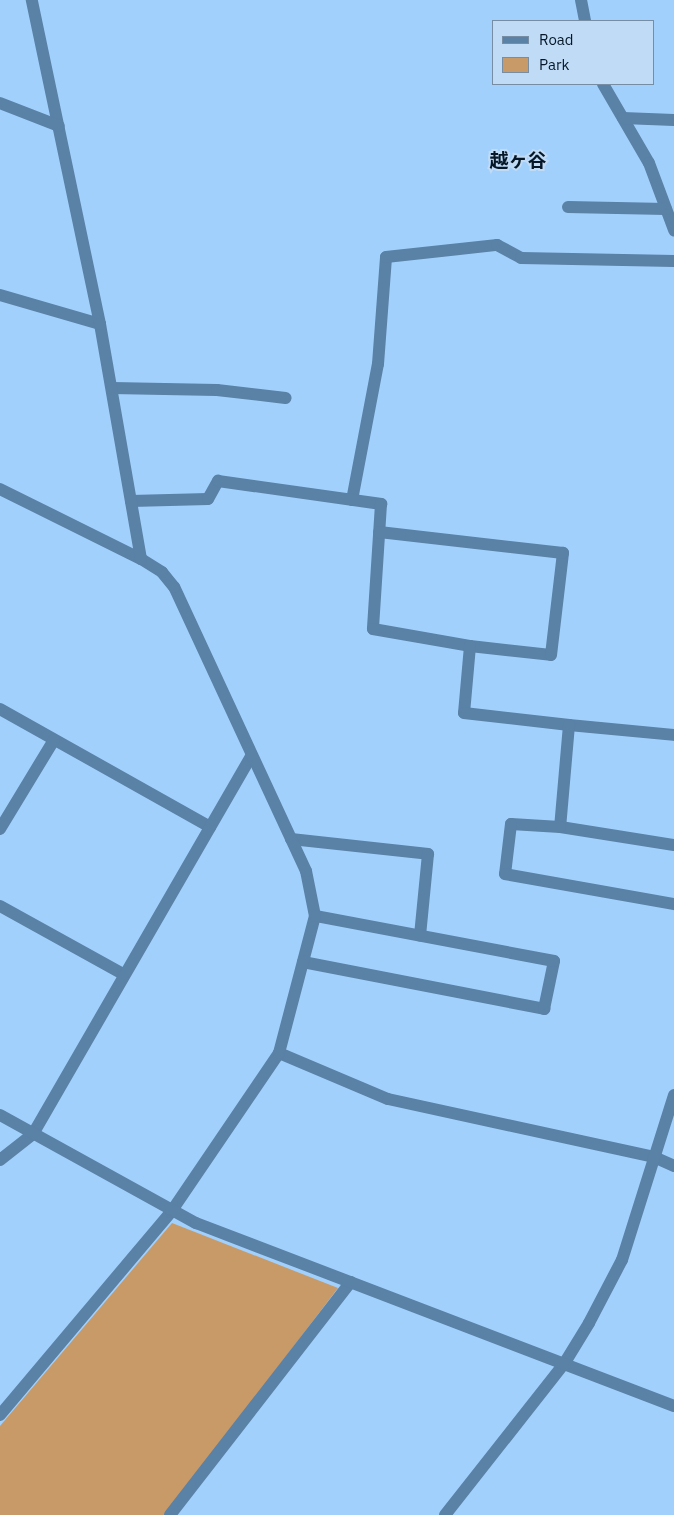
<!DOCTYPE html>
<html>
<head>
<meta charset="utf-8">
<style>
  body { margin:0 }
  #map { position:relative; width:674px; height:1515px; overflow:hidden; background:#a2d0fc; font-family:"IBM Plex Sans","Noto Sans JP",sans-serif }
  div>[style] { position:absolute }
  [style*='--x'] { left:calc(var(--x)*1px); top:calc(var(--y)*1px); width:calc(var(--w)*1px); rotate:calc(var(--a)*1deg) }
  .green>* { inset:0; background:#c89a67 }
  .service>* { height:12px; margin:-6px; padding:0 6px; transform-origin:6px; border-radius:6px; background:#5a81a6 }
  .minor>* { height:12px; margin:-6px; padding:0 6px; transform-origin:6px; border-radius:6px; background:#5a81a6 }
  .tertiary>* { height:12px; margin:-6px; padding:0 6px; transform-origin:6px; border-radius:6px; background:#5a81a6 }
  span { translate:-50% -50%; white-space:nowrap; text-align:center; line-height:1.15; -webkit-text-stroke:4px #c0dbf6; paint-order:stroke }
  .quarter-label { font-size:19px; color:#061827; font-weight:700 }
  .legend { position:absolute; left:492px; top:20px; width:162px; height:65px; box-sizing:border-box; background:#c0dbf6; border:1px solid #768da3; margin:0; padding:6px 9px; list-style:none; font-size:15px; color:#061827 }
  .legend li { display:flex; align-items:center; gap:10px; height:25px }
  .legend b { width:25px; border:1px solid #768da3 }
</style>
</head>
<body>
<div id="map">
  <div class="green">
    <div style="clip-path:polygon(172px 1223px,338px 1288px,165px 1515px,0 1515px,0 1426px)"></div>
  </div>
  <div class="service">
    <div style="--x:569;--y:725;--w:105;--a:5.4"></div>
  </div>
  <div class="minor">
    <div style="--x:581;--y:0;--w:21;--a:79"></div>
    <div style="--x:603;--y:84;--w:91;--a:59.8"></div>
    <div style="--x:649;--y:163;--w:72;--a:69.5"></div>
    <div style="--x:623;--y:118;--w:51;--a:2.2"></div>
    <div style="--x:568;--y:207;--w:98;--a:1.2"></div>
    <div style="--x:0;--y:295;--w:104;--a:16.2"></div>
    <div style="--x:112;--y:388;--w:105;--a:1.1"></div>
    <div style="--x:217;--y:390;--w:69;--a:6.6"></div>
    <div style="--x:0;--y:489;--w:157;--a:26.4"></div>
    <div style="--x:352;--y:500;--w:138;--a:-79.2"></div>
    <div style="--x:378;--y:364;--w:107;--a:-85.7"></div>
    <div style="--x:386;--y:257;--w:112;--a:-6.2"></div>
    <div style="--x:497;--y:245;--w:27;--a:28"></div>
    <div style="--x:521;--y:258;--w:153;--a:1.1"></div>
    <div style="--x:131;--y:501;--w:77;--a:-1.5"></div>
    <div style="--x:208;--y:499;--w:21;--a:-61"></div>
    <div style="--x:218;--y:481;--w:165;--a:8"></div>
    <div style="--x:381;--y:504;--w:125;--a:93.7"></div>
    <div style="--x:373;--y:629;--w:98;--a:9.9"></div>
    <div style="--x:470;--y:646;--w:81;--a:6.3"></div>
    <div style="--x:551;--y:655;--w:103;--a:-83.3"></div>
    <div style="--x:563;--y:553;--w:185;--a:-173.5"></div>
    <div style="--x:470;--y:646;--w:67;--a:95.1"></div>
    <div style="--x:464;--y:713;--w:106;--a:6.5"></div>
    <div style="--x:569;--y:725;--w:102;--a:95"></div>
    <div style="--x:0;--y:709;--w:241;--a:29.3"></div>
    <div style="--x:0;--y:829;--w:104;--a:-58.8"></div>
    <div style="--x:291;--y:839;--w:138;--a:6.2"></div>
    <div style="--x:428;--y:854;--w:82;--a:95.6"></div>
    <div style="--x:674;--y:845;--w:115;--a:-171"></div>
    <div style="--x:560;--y:827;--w:49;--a:-176.5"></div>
    <div style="--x:511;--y:824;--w:50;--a:96.8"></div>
    <div style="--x:505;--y:874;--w:172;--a:10.1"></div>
    <div style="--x:0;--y:906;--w:141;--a:28.9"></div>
    <div style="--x:303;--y:962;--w:246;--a:11"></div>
    <div style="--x:544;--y:1009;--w:49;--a:-78.2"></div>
    <div style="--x:554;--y:961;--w:243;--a:-169.3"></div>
    <div style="--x:279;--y:1053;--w:118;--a:22.9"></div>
    <div style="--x:388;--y:1099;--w:272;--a:12.3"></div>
    <div style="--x:654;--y:1157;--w:22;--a:24"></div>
    <div style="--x:0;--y:1160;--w:42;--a:-38.2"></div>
    <div style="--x:33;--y:1134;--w:435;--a:-60"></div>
    <div style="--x:0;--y:1415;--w:265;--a:-49.9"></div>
    <div style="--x:171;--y:1212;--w:192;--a:-55.8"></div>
    <div style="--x:279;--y:1053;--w:142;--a:-75.3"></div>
    <div style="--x:315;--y:916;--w:46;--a:-101.3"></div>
    <div style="--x:306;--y:871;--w:313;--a:-114.9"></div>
    <div style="--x:174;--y:587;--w:19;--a:-129"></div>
    <div style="--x:162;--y:572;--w:25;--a:-148"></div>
    <div style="--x:141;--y:559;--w:239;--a:-99.9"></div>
    <div style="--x:100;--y:324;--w:331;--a:-101.9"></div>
    <div style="--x:170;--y:1515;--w:295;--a:-52.2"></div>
    <div style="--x:445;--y:1515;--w:192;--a:-51.8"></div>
    <div style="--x:564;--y:1364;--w:48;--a:-58.6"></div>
    <div style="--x:589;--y:1323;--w:71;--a:-62.4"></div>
    <div style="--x:622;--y:1260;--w:173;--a:-72.5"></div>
  </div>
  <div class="tertiary">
    <div style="--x:0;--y:103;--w:63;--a:21.3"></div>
    <div style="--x:0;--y:1115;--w:224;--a:28.9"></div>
    <div style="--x:196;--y:1223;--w:512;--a:20.95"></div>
  </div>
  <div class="quarter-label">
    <span style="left:518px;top:161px">越ヶ谷</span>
  </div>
  <ul class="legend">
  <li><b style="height:6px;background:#5a81a6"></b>Road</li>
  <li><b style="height:14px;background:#c89a67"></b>Park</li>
  </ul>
</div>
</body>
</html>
